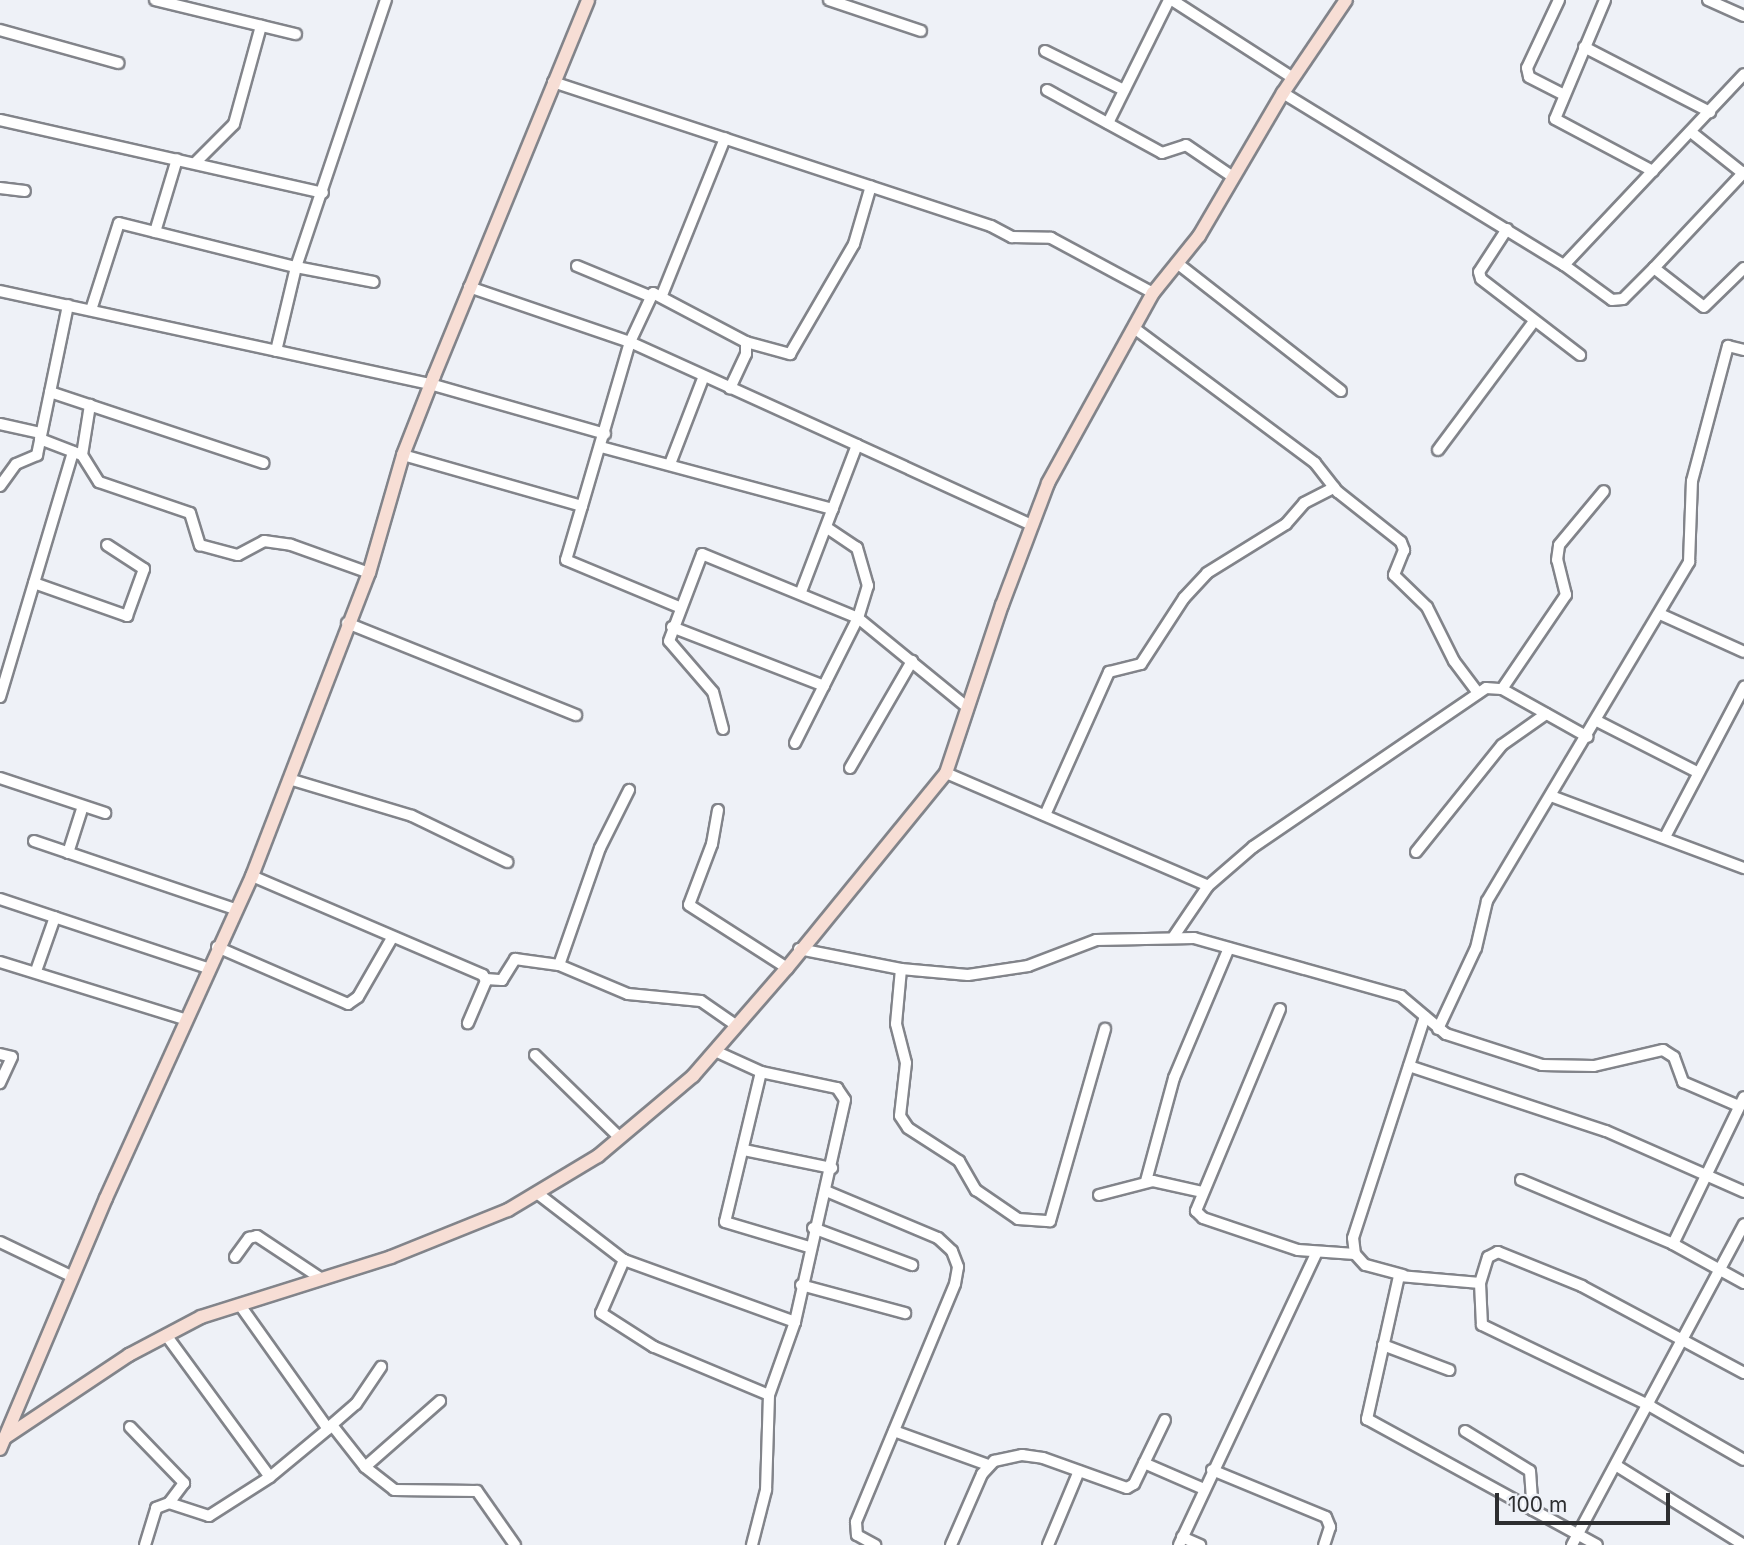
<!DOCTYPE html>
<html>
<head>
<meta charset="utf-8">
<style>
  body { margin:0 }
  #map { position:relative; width:1744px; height:1545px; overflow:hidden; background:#eef1f7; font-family:Inter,sans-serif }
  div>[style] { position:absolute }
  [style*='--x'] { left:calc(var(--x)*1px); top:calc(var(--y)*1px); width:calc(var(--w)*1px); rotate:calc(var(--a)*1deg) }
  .roads { filter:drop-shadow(2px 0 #82848a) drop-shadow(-2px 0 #82848a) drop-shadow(0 2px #82848a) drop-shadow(0 -2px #82848a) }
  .street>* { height:10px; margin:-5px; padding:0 5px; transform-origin:5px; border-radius:5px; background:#fff }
  .secondary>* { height:12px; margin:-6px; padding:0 6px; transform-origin:6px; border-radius:6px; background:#f7ded5 }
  span { translate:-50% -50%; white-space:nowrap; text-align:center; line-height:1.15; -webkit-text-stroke:5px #eef1f7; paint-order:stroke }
  .scale { position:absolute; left:1495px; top:1493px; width:175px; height:32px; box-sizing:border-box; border:4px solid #2d2e30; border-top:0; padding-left:9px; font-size:21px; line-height:24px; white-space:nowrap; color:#2d2e30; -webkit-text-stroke:5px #eef1f7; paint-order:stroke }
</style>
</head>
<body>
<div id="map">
  <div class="roads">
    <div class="street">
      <div style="--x:155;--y:0;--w:145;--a:13.6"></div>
      <div style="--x:829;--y:0;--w:97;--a:18.6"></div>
      <div style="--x:1172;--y:0;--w:144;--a:32.8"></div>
      <div style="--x:1559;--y:0;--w:75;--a:115.2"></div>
      <div style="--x:1527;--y:68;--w:9;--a:77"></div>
      <div style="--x:1529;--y:77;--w:38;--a:27"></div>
      <div style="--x:1605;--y:0;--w:129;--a:112.8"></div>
      <div style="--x:1555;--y:119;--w:111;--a:28"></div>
      <div style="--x:1708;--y:0;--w:39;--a:24"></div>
      <div style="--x:0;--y:30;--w:123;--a:15.6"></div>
      <div style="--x:1584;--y:47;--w:142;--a:27.3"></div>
      <div style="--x:1045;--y:51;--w:88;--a:26.3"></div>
      <div style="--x:553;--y:82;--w:461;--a:18.2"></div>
      <div style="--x:991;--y:226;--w:24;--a:28"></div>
      <div style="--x:1012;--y:237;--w:39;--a:1"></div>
      <div style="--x:1051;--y:238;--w:116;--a:28.3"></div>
      <div style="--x:1047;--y:90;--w:131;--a:28.7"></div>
      <div style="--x:1162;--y:153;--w:25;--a:-18"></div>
      <div style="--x:1186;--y:145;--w:57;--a:34.2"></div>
      <div style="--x:1283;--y:93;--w:329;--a:31.5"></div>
      <div style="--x:1564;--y:265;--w:59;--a:36.1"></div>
      <div style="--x:1612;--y:300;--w:11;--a:-5"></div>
      <div style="--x:1623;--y:299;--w:44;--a:-45"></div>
      <div style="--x:1654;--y:268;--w:132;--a:-46.8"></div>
      <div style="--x:0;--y:120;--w:331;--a:12.7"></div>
      <div style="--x:1108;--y:123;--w:137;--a:-63.6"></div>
      <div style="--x:1691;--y:132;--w:68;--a:38.4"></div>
      <div style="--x:195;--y:163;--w:55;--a:-45"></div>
      <div style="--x:234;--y:124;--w:102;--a:-74.6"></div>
      <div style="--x:0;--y:188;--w:25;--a:7"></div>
      <div style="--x:1507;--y:229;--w:51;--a:123.1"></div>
      <div style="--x:1479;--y:272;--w:7;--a:74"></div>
      <div style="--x:1481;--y:279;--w:125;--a:37.5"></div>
      <div style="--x:155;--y:232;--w:76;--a:-73.2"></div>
      <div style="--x:1177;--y:263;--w:208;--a:38"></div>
      <div style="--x:1564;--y:265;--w:262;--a:-46.7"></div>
      <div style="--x:577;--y:266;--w:78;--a:22.6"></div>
      <div style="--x:1654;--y:268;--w:63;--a:38"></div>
      <div style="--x:1704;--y:307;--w:56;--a:-44.3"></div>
      <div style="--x:469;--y:287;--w:170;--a:18.9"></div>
      <div style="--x:630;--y:342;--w:249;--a:24.4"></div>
      <div style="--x:857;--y:445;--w:157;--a:110.9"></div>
      <div style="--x:0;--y:291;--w:440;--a:12.2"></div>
      <div style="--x:430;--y:384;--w:182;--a:15.9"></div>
      <div style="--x:662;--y:295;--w:169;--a:-68.1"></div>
      <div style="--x:91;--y:310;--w:91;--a:-72.2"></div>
      <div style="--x:119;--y:223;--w:182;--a:14"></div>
      <div style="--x:296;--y:267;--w:79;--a:10.9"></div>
      <div style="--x:1134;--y:328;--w:226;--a:36.7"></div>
      <div style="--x:1315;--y:463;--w:37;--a:52"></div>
      <div style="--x:1338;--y:492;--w:80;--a:38.4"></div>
      <div style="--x:1401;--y:542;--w:9;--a:69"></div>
      <div style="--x:1404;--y:550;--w:27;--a:112"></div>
      <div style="--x:1394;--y:575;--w:46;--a:44.1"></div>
      <div style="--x:1427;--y:607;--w:60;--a:63.4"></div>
      <div style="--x:1454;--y:661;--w:40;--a:53"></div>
      <div style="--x:746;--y:342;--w:46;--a:15.3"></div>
      <div style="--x:790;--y:354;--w:127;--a:-59.8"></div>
      <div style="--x:854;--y:244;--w:60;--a:-73.7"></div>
      <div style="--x:276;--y:351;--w:86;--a:-76.6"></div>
      <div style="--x:296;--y:267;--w:282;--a:-71.4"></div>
      <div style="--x:50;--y:392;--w:225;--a:18.4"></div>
      <div style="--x:0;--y:424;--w:42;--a:12.4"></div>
      <div style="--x:40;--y:439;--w:45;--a:20.9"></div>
      <div style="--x:82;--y:455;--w:32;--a:58"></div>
      <div style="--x:99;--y:482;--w:96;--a:18.8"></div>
      <div style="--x:190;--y:513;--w:34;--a:73"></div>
      <div style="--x:200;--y:545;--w:39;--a:15"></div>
      <div style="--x:238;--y:555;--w:30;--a:-28"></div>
      <div style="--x:264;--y:541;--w:27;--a:8"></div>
      <div style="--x:291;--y:545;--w:83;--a:19.7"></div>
      <div style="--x:857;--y:445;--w:192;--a:24.6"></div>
      <div style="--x:601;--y:447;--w:240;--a:15"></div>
      <div style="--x:1438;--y:450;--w:161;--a:-53.3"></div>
      <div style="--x:82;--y:455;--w:51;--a:-80.9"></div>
      <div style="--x:403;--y:455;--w:186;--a:15.9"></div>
      <div style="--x:582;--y:506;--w:171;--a:-73.7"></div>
      <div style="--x:630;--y:342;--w:54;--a:-64.9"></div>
      <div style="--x:653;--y:293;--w:105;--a:27.8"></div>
      <div style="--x:746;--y:342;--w:12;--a:90"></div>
      <div style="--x:746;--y:354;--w:38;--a:115"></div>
      <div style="--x:670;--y:464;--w:94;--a:-68.9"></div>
      <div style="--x:0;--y:486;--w:27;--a:-54"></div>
      <div style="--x:16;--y:464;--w:23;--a:-23"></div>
      <div style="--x:37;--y:455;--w:153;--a:-78.3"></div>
      <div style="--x:582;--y:506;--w:56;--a:106.5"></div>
      <div style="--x:566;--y:560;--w:122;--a:22.6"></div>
      <div style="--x:34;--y:583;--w:99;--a:19.5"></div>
      <div style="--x:127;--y:616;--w:50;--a:-70.1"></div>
      <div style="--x:144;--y:569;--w:44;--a:-147"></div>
      <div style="--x:1660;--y:614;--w:92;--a:24.3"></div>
      <div style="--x:347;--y:623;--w:247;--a:21.9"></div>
      <div style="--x:672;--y:627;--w:163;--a:21.2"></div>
      <div style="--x:1502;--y:689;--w:114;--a:-55.8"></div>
      <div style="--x:1566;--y:595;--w:36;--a:-104"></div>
      <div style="--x:1557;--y:560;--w:15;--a:-82"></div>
      <div style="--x:1559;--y:545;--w:70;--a:-50.2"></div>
      <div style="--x:0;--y:697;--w:256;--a:-73.4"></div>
      <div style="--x:1597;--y:721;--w:112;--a:27"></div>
      <div style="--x:723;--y:729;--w:38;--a:-105"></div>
      <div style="--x:713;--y:692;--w:67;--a:-130.8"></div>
      <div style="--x:669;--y:641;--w:93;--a:-69.2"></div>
      <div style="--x:702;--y:554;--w:169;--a:22.3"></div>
      <div style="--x:858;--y:618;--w:142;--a:39.3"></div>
      <div style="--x:795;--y:743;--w:140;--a:-63.3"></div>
      <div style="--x:858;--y:618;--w:34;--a:-73"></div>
      <div style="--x:868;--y:586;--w:40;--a:-106"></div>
      <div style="--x:857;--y:548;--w:37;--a:-146"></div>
      <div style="--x:850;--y:768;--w:124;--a:-59.9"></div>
      <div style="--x:946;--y:773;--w:285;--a:23.3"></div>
      <div style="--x:0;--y:778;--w:111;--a:18.4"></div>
      <div style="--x:289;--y:779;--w:128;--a:16.7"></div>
      <div style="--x:412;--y:816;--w:106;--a:25.8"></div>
      <div style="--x:1551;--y:796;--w:206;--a:20.5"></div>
      <div style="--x:718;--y:810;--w:35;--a:100"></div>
      <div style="--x:712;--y:844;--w:65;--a:110.7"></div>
      <div style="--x:689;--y:905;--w:117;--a:32.7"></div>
      <div style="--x:1045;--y:815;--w:157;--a:-65.9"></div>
      <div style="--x:1109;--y:672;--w:33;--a:-14"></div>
      <div style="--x:1141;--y:664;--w:79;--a:-56.9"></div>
      <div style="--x:1184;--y:598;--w:34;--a:-47"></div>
      <div style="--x:1207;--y:573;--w:93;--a:-31.8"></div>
      <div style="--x:1286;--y:524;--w:28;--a:-49"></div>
      <div style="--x:1304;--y:503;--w:34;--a:-27"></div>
      <div style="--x:1665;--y:837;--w:170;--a:-62.2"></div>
      <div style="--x:34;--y:841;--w:212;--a:18.7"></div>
      <div style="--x:1416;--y:852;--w:137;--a:-51.2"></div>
      <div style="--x:1502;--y:745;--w:54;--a:-35.2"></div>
      <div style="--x:68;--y:853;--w:49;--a:-72.3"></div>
      <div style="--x:252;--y:876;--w:251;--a:23.2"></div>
      <div style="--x:483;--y:975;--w:7;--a:63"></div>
      <div style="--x:486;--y:981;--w:46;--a:113.2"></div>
      <div style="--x:0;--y:899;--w:219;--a:18.4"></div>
      <div style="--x:1174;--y:936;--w:60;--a:-55.8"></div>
      <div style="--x:1208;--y:886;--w:60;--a:-40.9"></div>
      <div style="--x:1253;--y:847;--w:282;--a:-34.3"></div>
      <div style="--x:1486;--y:688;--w:16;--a:4"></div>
      <div style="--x:1502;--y:689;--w:98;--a:29.2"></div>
      <div style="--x:217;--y:947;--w:143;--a:23.5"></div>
      <div style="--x:348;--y:1004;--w:12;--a:-35"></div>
      <div style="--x:358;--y:997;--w:68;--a:-60"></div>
      <div style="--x:799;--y:949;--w:104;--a:11.1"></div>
      <div style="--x:901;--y:969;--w:67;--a:5.1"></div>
      <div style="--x:968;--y:975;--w:61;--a:-8.5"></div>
      <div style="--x:1028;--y:966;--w:73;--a:-20.9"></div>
      <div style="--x:1096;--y:940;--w:98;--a:-1.2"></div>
      <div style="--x:1194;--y:938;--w:215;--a:15.7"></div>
      <div style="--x:1401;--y:996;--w:59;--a:40.2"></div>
      <div style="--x:1446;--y:1034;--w:101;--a:17.9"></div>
      <div style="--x:1542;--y:1065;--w:52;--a:1.1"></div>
      <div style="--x:1594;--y:1066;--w:71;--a:-13.1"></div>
      <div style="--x:1663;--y:1050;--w:13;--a:32"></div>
      <div style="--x:1674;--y:1057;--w:27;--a:70"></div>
      <div style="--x:1683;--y:1082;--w:61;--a:23.2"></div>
      <div style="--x:0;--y:962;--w:196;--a:17.2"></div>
      <div style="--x:559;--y:965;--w:124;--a:-70.7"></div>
      <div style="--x:600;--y:848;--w:65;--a:-63.4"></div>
      <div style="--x:901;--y:969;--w:55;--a:95.2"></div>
      <div style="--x:896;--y:1024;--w:40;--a:75.6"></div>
      <div style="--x:906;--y:1063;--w:53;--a:96.5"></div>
      <div style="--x:900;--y:1116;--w:14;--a:56"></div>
      <div style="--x:908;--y:1128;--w:61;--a:32.9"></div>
      <div style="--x:959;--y:1161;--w:34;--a:60"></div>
      <div style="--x:976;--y:1190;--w:51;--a:34.6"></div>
      <div style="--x:1018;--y:1219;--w:32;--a:4"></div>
      <div style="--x:1050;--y:1221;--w:200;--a:-74"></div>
      <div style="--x:36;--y:971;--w:57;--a:-70.6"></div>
      <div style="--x:486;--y:979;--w:16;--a:4"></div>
      <div style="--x:502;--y:980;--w:25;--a:-58"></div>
      <div style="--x:515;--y:959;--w:44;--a:7.8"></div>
      <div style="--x:559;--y:965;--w:75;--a:22.8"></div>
      <div style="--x:628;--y:994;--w:73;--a:5.5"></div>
      <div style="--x:701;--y:1001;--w:44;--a:34.8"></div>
      <div style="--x:1280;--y:1009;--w:219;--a:112.6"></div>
      <div style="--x:1196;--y:1211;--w:10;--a:45"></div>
      <div style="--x:1203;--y:1218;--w:100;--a:18.6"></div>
      <div style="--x:1298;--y:1250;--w:57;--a:4"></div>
      <div style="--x:1438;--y:1029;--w:89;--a:-64.9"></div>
      <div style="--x:1476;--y:948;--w:48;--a:-76.8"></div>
      <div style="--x:1487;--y:901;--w:395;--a:-59.2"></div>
      <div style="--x:1689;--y:562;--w:81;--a:-87.9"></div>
      <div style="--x:1692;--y:481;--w:140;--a:-75.1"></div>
      <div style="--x:1728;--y:346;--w:16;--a:14"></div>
      <div style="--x:715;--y:1051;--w:51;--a:24.5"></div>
      <div style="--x:761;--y:1072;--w:78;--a:11.9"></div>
      <div style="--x:837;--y:1088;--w:14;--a:56"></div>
      <div style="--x:845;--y:1100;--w:228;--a:102.7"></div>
      <div style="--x:795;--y:1322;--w:77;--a:109.6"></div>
      <div style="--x:769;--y:1395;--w:95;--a:91.8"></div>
      <div style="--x:766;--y:1490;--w:57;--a:104.3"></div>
      <div style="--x:0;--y:1054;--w:12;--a:14"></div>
      <div style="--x:12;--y:1057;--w:29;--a:115"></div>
      <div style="--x:535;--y:1055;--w:119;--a:44.3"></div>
      <div style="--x:1409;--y:1066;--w:207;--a:18.3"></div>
      <div style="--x:1606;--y:1131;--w:151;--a:23.8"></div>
      <div style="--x:761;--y:1072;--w:154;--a:103.5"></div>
      <div style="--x:725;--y:1222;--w:88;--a:16.6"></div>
      <div style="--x:744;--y:1150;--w:90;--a:11.6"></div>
      <div style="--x:1521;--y:1180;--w:165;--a:22.8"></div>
      <div style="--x:1673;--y:1244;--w:81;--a:28.8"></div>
      <div style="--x:1146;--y:1181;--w:107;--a:-74.8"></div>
      <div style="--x:1174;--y:1078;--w:141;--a:-67.1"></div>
      <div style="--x:826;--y:1191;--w:121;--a:22.8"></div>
      <div style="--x:938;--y:1238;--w:19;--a:43"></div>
      <div style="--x:952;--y:1251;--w:17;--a:69"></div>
      <div style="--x:958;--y:1267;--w:17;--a:100"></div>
      <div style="--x:955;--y:1284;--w:258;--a:112.6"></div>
      <div style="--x:856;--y:1522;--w:13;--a:86"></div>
      <div style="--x:857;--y:1535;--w:21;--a:29"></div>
      <div style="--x:537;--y:1193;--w:110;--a:37.6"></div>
      <div style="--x:1099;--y:1195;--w:56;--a:-14.5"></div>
      <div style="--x:1153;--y:1181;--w:50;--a:12.7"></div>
      <div style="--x:813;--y:1228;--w:106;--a:20.5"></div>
      <div style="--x:0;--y:1242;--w:81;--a:25.6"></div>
      <div style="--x:1673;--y:1244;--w:163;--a:-64.2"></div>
      <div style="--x:235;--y:1257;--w:24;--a:-54"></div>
      <div style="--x:249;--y:1238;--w:8;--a:-14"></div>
      <div style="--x:257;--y:1236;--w:78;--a:33.5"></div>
      <div style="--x:1403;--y:1275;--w:39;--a:-165"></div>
      <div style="--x:1365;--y:1265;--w:15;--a:-132"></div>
      <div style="--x:1355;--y:1254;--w:16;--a:-97"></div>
      <div style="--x:1353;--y:1238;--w:233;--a:-72"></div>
      <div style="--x:1480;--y:1283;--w:81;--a:-175.1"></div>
      <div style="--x:1399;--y:1276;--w:147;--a:102.6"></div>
      <div style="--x:1367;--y:1419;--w:262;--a:28.7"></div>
      <div style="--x:801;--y:1285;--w:108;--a:15.1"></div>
      <div style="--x:166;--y:1335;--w:176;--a:53.8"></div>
      <div style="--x:1383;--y:1345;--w:71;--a:20.7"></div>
      <div style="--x:1744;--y:1373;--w:184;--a:-151.8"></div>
      <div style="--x:1582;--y:1286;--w:91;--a:-158"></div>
      <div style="--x:1498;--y:1252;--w:11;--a:153"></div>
      <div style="--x:1488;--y:1257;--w:27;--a:107"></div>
      <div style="--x:1480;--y:1283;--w:42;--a:87.3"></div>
      <div style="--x:1482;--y:1325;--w:187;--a:25.7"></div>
      <div style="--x:1650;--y:1406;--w:108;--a:29.9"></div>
      <div style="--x:769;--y:1395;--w:125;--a:-157.3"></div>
      <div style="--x:654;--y:1347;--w:63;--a:-147.3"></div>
      <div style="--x:601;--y:1313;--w:58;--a:-66.5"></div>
      <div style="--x:624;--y:1260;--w:182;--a:19.9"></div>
      <div style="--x:332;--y:1425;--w:53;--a:51.8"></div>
      <div style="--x:365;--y:1467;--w:37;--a:38"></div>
      <div style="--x:394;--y:1490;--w:83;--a:0.7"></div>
      <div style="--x:477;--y:1491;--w:66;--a:54.9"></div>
      <div style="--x:130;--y:1427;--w:78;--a:46"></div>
      <div style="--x:184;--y:1483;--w:25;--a:127"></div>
      <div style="--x:328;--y:1428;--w:37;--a:-41"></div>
      <div style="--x:356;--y:1404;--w:45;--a:-56"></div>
      <div style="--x:894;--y:1431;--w:100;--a:19.9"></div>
      <div style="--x:1465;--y:1431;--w:76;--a:31.6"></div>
      <div style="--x:1530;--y:1471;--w:39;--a:86"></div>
      <div style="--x:1144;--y:1463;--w:65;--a:23.4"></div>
      <div style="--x:1617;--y:1466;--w:150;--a:31.9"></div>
      <div style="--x:365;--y:1467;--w:100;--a:-41.3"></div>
      <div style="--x:1212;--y:1470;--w:123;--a:22.4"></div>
      <div style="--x:1326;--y:1517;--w:11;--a:68"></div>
      <div style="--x:1330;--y:1527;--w:19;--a:108"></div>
      <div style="--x:1182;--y:1537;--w:20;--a:24"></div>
      <div style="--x:145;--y:1545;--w:39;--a:-73"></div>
      <div style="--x:156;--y:1508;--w:14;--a:-21"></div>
      <div style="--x:169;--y:1503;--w:42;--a:18"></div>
      <div style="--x:209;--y:1516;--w:72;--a:-32.6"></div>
      <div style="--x:270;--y:1477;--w:75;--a:-39.6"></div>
      <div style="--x:328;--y:1429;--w:152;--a:-125.4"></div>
      <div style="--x:951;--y:1545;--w:77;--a:-66.4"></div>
      <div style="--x:982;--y:1474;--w:18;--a:-47"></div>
      <div style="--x:994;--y:1461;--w:29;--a:-12"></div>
      <div style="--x:1022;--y:1455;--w:21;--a:8"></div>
      <div style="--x:1043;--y:1458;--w:89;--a:19.7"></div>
      <div style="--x:1127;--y:1488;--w:8;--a:-30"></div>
      <div style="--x:1134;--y:1484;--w:71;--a:-64.2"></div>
      <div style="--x:1048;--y:1545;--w:80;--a:-67.3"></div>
      <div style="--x:1179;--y:1545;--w:322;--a:-64.8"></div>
      <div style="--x:1572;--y:1545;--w:364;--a:-61.8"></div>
    </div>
    <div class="secondary">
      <div style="--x:6;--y:1437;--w:148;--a:-33.7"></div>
      <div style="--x:129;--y:1355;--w:81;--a:-27.8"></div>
      <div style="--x:201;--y:1317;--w:199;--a:-17.5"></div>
      <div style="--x:391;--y:1257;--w:126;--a:-21.9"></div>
      <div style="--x:508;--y:1210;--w:105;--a:-31"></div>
      <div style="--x:598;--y:1156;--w:124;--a:-40.1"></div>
      <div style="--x:693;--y:1076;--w:143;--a:-49"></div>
      <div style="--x:787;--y:968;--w:252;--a:-50.8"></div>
      <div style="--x:946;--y:773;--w:177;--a:-71.6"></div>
      <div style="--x:1002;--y:605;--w:130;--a:-69.3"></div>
      <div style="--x:1048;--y:483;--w:217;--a:-61.1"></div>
      <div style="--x:1153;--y:293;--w:73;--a:-51.1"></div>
      <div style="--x:1199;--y:236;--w:166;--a:-59.6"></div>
      <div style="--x:1283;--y:93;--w:112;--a:-55.9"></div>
      <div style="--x:0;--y:1449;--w:272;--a:-67.1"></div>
      <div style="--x:106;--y:1198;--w:354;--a:-65.6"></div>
      <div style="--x:252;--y:876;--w:325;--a:-68.9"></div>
      <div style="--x:369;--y:573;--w:123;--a:-73.9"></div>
      <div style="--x:403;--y:455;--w:85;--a:-68.6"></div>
      <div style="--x:434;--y:376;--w:406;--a:-67.7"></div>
    </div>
  </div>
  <div class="scale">100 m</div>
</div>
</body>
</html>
